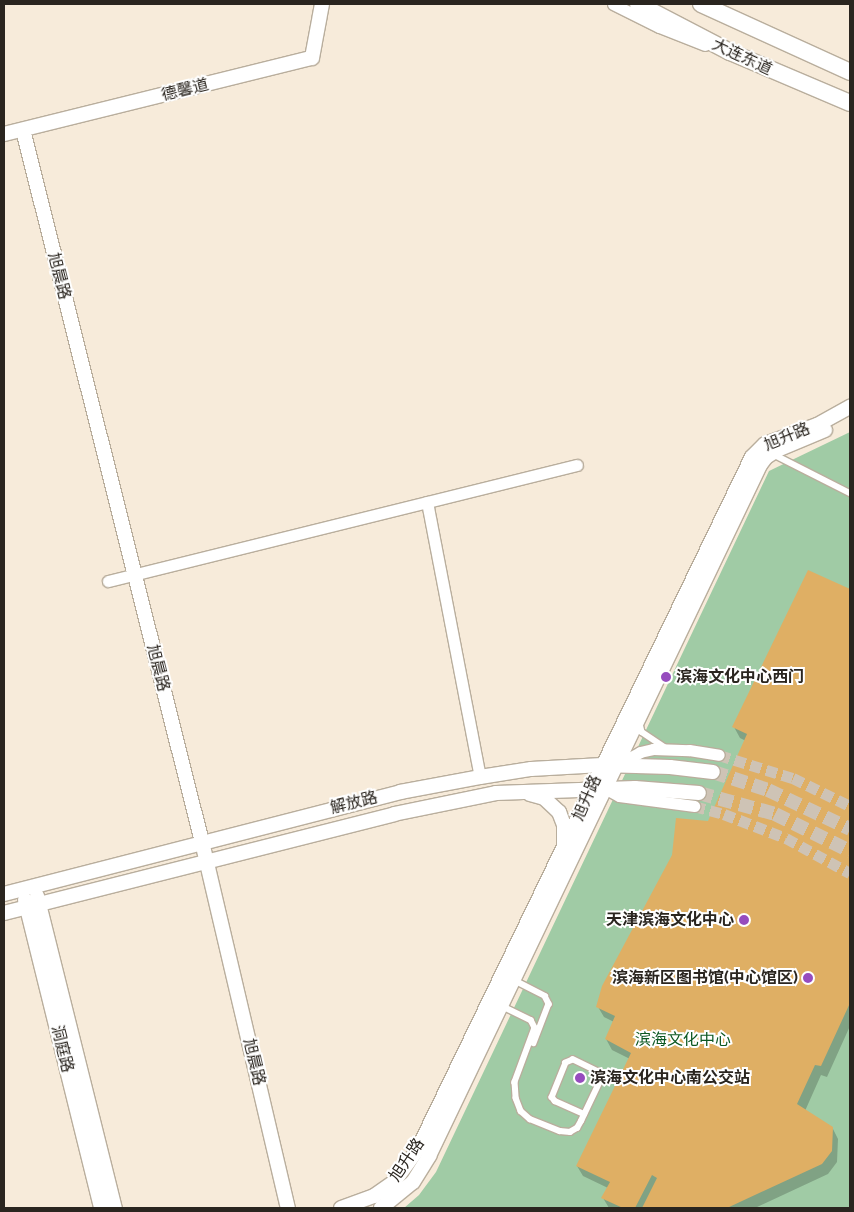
<!DOCTYPE html>
<html>
<head>
<meta charset="utf-8">
<style>
  body { margin:0 }
  #map { position:relative; width:854px; height:1212px; overflow:hidden; background:#f7ebda; font-family:Raleway,"Noto Sans SC",sans-serif }
  div>[style] { position:absolute }
  [style*='--x'] { left:calc(var(--x)*1px); top:calc(var(--y)*1px); width:calc(var(--w)*1px); rotate:calc(var(--a)*1deg) }
  .green>* { inset:0; background:#a0cba5 }
  .shadow>* { inset:0; background:#0003 }
  .building>* { inset:0; background:#dfaf64 }
  .minor-tunnel>* { height:11px; margin-top:-5.5px; transform-origin:0; background:repeating-linear-gradient(90deg,#cec3b5 0 11px,transparent 0 16.5px) }
  .tertiary-tunnel>* { height:14px; margin-top:-7px; transform-origin:0; background:repeating-linear-gradient(90deg,#cec3b5 0 14px,transparent 0 21px) }
  .roads { filter:drop-shadow(1px 0 #b9ae9d) drop-shadow(-1px 0 #b9ae9d) drop-shadow(0 1px #b9ae9d) drop-shadow(0 -1px #b9ae9d) }
  .service>* { height:5.5px; margin:-2.75px; padding:0 2.75px; transform-origin:2.75px; border-radius:2.75px; background:#fff }
  .minor>* { height:11px; margin:-5.5px; padding:0 5.5px; transform-origin:5.5px; border-radius:5.5px; background:#fff }
  .tertiary>* { height:14px; margin:-7px; padding:0 7px; transform-origin:7px; border-radius:7px; background:#fff }
  .secondary>* { height:16px; margin:-8px; padding:0 8px; transform-origin:8px; border-radius:8px; background:#fff }
  .dots>* { width:14px; height:14px; translate:-50% -50%; box-sizing:border-box; border:2px solid #fff; border-radius:50% }
  span { translate:-50% -50%; white-space:nowrap; text-align:center; line-height:1.15; -webkit-text-stroke:4px #fff; paint-order:stroke }
  .street-label { font-size:16px; color:#2a251f }
  .poi-label { font-size:16px; color:#2a251f; font-weight:700 }
  .left { translate:0 -50%; text-align:left }
  .right { translate:-100% -50%; text-align:right }
  .park-label { font-size:16px; color:#0c5822 }
  .frame { position:absolute; inset:0; border:5px solid #2a251f; pointer-events:none }
</style>
</head>
<body>
<div id="map">
  <div class="green">
    <div style="clip-path:polygon(850px 432px,850px 1208px,404px 1208px,419px 1195px,436px 1172px,769px 471px)"></div>
  </div>
  <div class="shadow">
    <div style="clip-path:polygon(808px 572px,850px 591px,850px 1026px,827px 1077px,821px 1075px,805px 1111px,832px 1127px,838px 1139px,837px 1162px,828px 1174px,755px 1208px,609px 1208px,603px 1198px,608px 1188px,583px 1176px,577px 1166px,630px 1059px,612px 1050px,606px 1039px,614px 1022px,604px 1017px,598px 1007px,708px 823px,746px 741px,740px 738px,734px 727px)"></div>
  </div>
  <div class="building">
    <div style="clip-path:polygon(808px 570px,850px 589px,850px 1003px,821px 1066px,815px 1065px,797px 1104px,833px 1127px,832px 1151px,822px 1164px,727px 1208px,642px 1208px,657px 1178px,652px 1175px,635px 1208px,623px 1208px,601px 1198px,610px 1182px,576px 1166px,631px 1053px,605px 1039px,615px 1016px,596px 1007px,602px 986px,672px 855px,676px 818px,708px 821px,747px 734px,732px 727px)"></div>
  </div>
  <div class="minor-tunnel">
    <div style="--x:719;--y:755;--w:77;--a:17.3"></div>
    <div style="--x:793;--y:778;--w:64;--a:26.2"></div>
    <div style="--x:694;--y:806;--w:31;--a:15"></div>
    <div style="--x:724;--y:814;--w:66;--a:21.2"></div>
    <div style="--x:786;--y:838;--w:73;--a:28.7"></div>
  </div>
  <div class="tertiary-tunnel">
    <div style="--x:713;--y:772;--w:58;--a:18.1"></div>
    <div style="--x:768;--y:790;--w:91;--a:25.4"></div>
    <div style="--x:699;--y:793;--w:79;--a:15.4"></div>
    <div style="--x:775;--y:814;--w:84;--a:26.3"></div>
  </div>
  <div class="roads">
    <div class="service">
      <div style="--x:773;--y:454;--w:86;--a:26.9"></div>
      <div style="--x:640;--y:724;--w:8;--a:76"></div>
      <div style="--x:642;--y:732;--w:27;--a:34"></div>
      <div style="--x:514;--y:980;--w:35;--a:27"></div>
      <div style="--x:545;--y:996;--w:9;--a:63"></div>
      <div style="--x:549;--y:1004;--w:42;--a:111"></div>
      <div style="--x:502;--y:1006;--w:32;--a:26"></div>
      <div style="--x:531;--y:1020;--w:9;--a:63"></div>
      <div style="--x:535;--y:1028;--w:58;--a:110.3"></div>
      <div style="--x:515;--y:1082;--w:16;--a:86"></div>
      <div style="--x:516;--y:1098;--w:14;--a:69"></div>
      <div style="--x:521;--y:1111;--w:12;--a:42"></div>
      <div style="--x:530;--y:1119;--w:32;--a:22"></div>
      <div style="--x:560;--y:1131;--w:10;--a:6"></div>
      <div style="--x:570;--y:1132;--w:8;--a:-30"></div>
      <div style="--x:577;--y:1128;--w:8;--a:-60"></div>
      <div style="--x:581;--y:1121;--w:47;--a:-64.5"></div>
      <div style="--x:601;--y:1079;--w:8;--a:-113"></div>
      <div style="--x:598;--y:1072;--w:28;--a:-154"></div>
      <div style="--x:573;--y:1060;--w:8;--a:157"></div>
      <div style="--x:566;--y:1063;--w:37;--a:112"></div>
      <div style="--x:552;--y:1097;--w:5;--a:53"></div>
      <div style="--x:555;--y:1101;--w:32;--a:24"></div>
    </div>
    <div class="minor">
      <div style="--x:613;--y:4;--w:51;--a:26.6"></div>
      <div style="--x:659;--y:27;--w:49;--a:21.4"></div>
      <div style="--x:427;--y:502;--w:280;--a:79.1"></div>
      <div style="--x:108;--y:581;--w:483;--a:-13.9"></div>
      <div style="--x:616;--y:765;--w:27;--a:-28"></div>
      <div style="--x:640;--y:752;--w:13;--a:-13"></div>
      <div style="--x:653;--y:749;--w:36;--a:2"></div>
      <div style="--x:689;--y:750;--w:30;--a:9"></div>
      <div style="--x:606;--y:789;--w:15;--a:28"></div>
      <div style="--x:619;--y:796;--w:76;--a:7.6"></div>
    </div>
    <div class="tertiary">
      <div style="--x:23;--y:130;--w:734;--a:75.89"></div>
      <div style="--x:202;--y:842;--w:376;--a:76.8"></div>
      <div style="--x:4;--y:134;--w:317;--a:-13.9"></div>
      <div style="--x:312;--y:58;--w:55;--a:-79.5"></div>
      <div style="--x:530;--y:794;--w:15;--a:16"></div>
      <div style="--x:544;--y:798;--w:21;--a:43"></div>
      <div style="--x:559;--y:812;--w:14;--a:69"></div>
      <div style="--x:564;--y:825;--w:19;--a:90"></div>
      <div style="--x:4;--y:894;--w:409;--a:-14.4"></div>
      <div style="--x:400;--y:792;--w:81;--a:-10.6"></div>
      <div style="--x:480;--y:777;--w:52;--a:-8.9"></div>
      <div style="--x:531;--y:769;--w:71;--a:-3.2"></div>
      <div style="--x:602;--y:765;--w:68;--a:1.7"></div>
      <div style="--x:670;--y:767;--w:43;--a:6.6"></div>
      <div style="--x:37;--y:896;--w:322;--a:76"></div>
      <div style="--x:25;--y:900;--w:317;--a:76.1"></div>
      <div style="--x:4;--y:913;--w:402;--a:-14.2"></div>
      <div style="--x:394;--y:814;--w:104;--a:-11.6"></div>
      <div style="--x:496;--y:793;--w:139;--a:-2.1"></div>
      <div style="--x:635;--y:788;--w:64;--a:4.5"></div>
      <div style="--x:341;--y:1208;--w:35;--a:-20"></div>
      <div style="--x:374;--y:1196;--w:24;--a:-35"></div>
      <div style="--x:394;--y:1182;--w:41;--a:-54"></div>
      <div style="--x:418;--y:1149;--w:768;--a:-64.24"></div>
      <div style="--x:752;--y:457;--w:18;--a:-45"></div>
      <div style="--x:765;--y:444;--w:55;--a:-20.1"></div>
      <div style="--x:817;--y:425;--w:38;--a:-29"></div>
      <div style="--x:381;--y:1208;--w:41;--a:-39.1"></div>
      <div style="--x:413;--y:1182;--w:31;--a:-58"></div>
      <div style="--x:429;--y:1156;--w:766;--a:-64.4"></div>
      <div style="--x:760;--y:465;--w:10;--a:-53"></div>
      <div style="--x:766;--y:457;--w:13;--a:-32"></div>
      <div style="--x:777;--y:450;--w:52;--a:-22.6"></div>
    </div>
    <div class="secondary">
      <div style="--x:638;--y:4;--w:104;--a:27.6"></div>
      <div style="--x:730;--y:52;--w:130;--a:23"></div>
      <div style="--x:701;--y:4;--w:164;--a:24.5"></div>
    </div>
  </div>
  <div class="dots">
    <div style="left:666px;top:677px;background:#964cbe"></div>
    <div style="left:744px;top:920px;background:#964cbe"></div>
    <div style="left:808px;top:978px;background:#964cbe"></div>
    <div style="left:580px;top:1078px;background:#964cbe"></div>
  </div>
  <div class="street-label">
    <span style="left:742px;top:57px;rotate:25deg">大连东道</span>
    <span style="left:185px;top:90px;rotate:-14deg">德馨道</span>
    <span style="left:59px;top:276px;rotate:76deg">旭晨路</span>
    <span style="left:787px;top:437px;rotate:-22deg">旭升路</span>
    <span style="left:158px;top:668px;rotate:76deg">旭晨路</span>
    <span style="left:587px;top:798px;rotate:-66deg">旭升路</span>
    <span style="left:354px;top:803px;rotate:-14deg">解放路</span>
    <span style="left:62px;top:1049px;rotate:76deg">洞庭路</span>
    <span style="left:254px;top:1062px;rotate:77deg">旭晨路</span>
    <span style="left:407px;top:1160px;rotate:-56deg">旭升路</span>
  </div>
  <div class="poi-label">
    <span class="left" style="left:676px;top:677px">滨海文化中心西门</span>
    <span class="right" style="left:734px;top:920px">天津滨海文化中心</span>
    <span class="right" style="left:798px;top:978px">滨海新区图书馆(中心馆区)</span>
    <span class="left" style="left:590px;top:1078px">滨海文化中心南公交站</span>
  </div>
  <div class="park-label">
    <span style="left:683px;top:1040px">滨海文化中心</span>
  </div>
  <div class="frame"></div>
</div>
</body>
</html>
